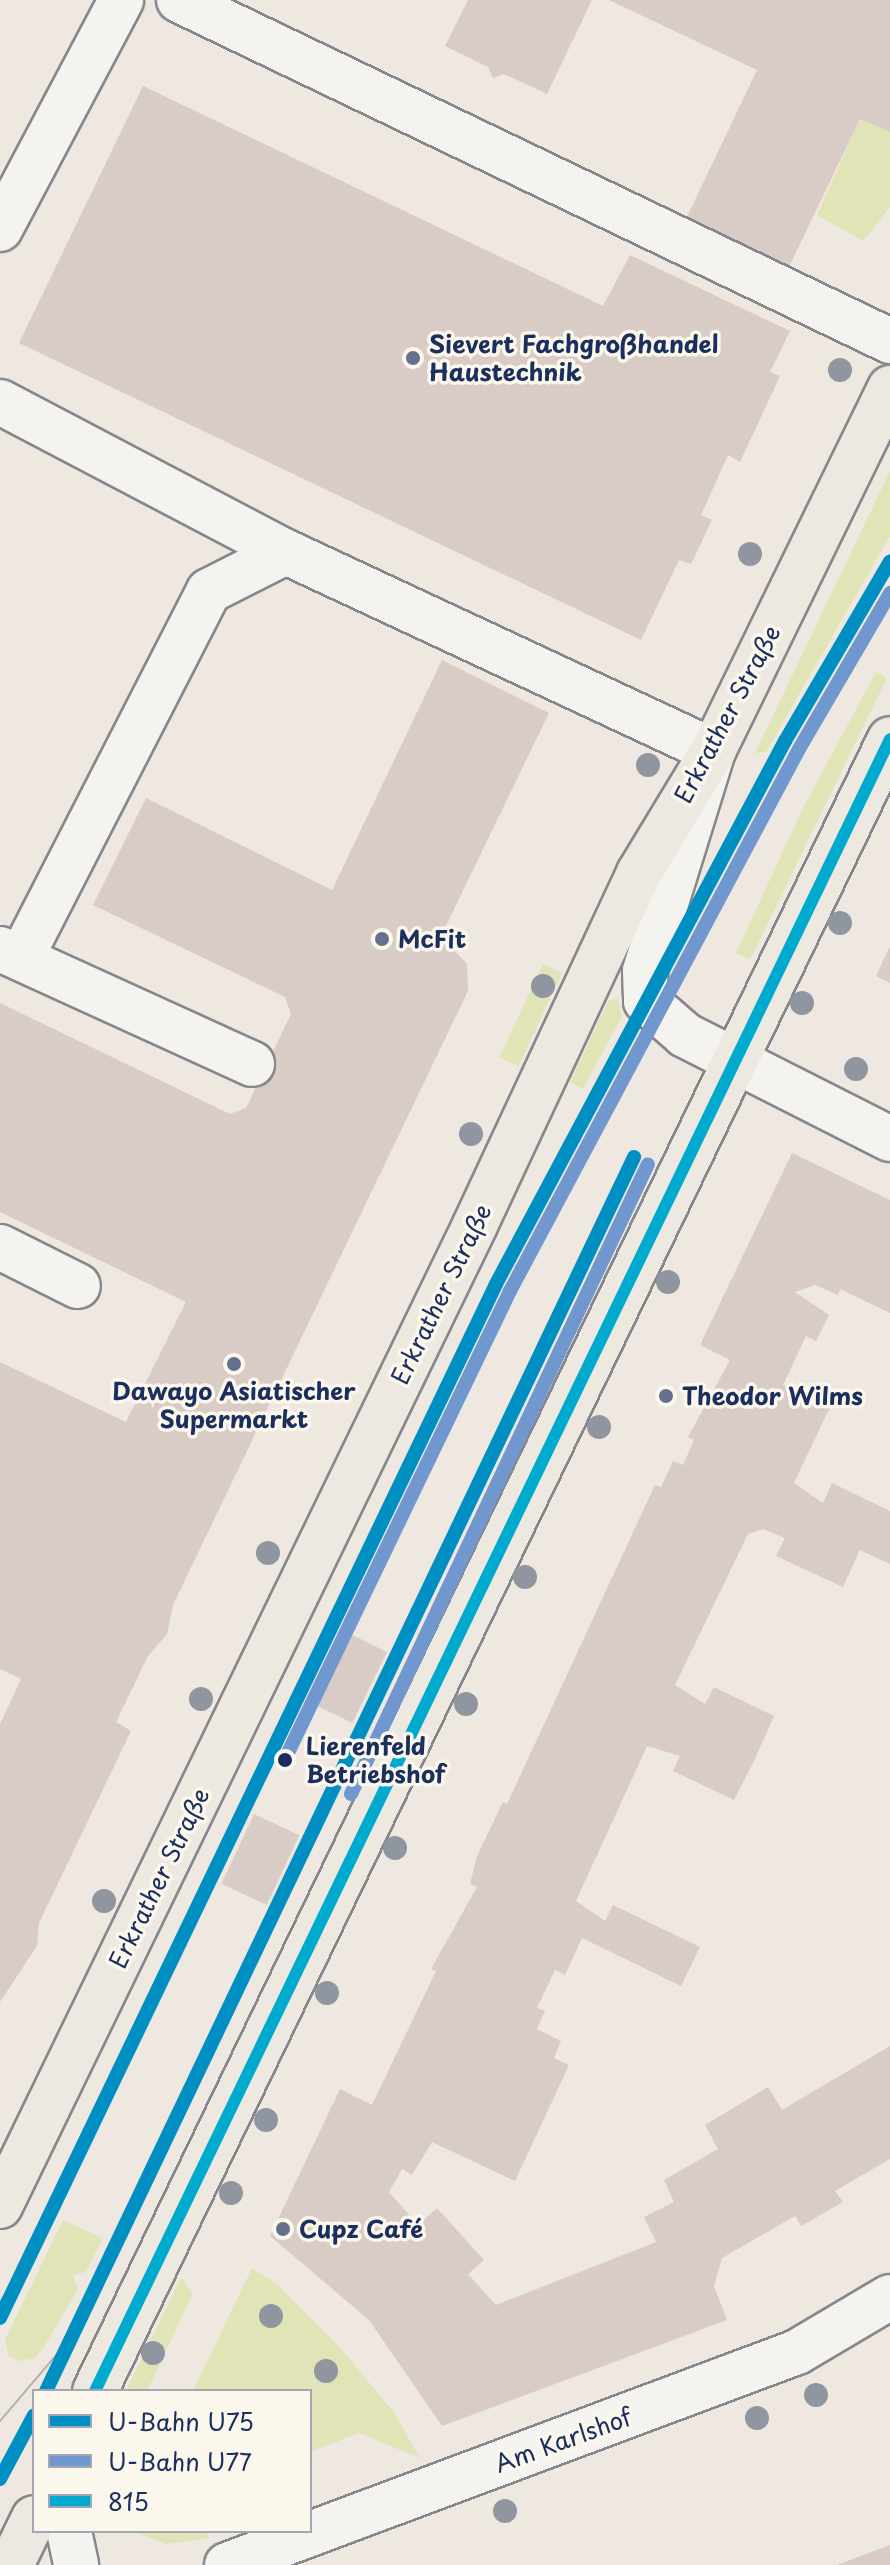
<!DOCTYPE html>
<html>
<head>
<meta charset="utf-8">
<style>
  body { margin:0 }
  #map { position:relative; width:890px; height:2565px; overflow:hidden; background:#efe8e1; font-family:"Playpen Sans",sans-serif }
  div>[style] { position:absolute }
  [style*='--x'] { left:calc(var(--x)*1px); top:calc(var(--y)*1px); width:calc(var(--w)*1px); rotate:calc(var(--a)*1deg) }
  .green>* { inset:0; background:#e0e4b7; transform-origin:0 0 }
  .building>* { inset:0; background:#d9cbc6; transform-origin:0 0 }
  .roads { filter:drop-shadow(2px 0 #86878d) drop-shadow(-2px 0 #86878d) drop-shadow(0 2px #86878d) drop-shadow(0 -2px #86878d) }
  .minor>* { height:44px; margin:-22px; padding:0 22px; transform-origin:22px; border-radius:22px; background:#f5f3ef }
  .major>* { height:44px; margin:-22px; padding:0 22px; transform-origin:22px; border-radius:22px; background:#eee9e0 }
  .tram>* { height:2px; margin:-1px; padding:0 1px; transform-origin:1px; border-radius:1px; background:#b2b2b5 }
  .bus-1>* { height:12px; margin:-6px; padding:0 6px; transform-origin:6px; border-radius:6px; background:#00a9ce }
  .metro-1>* { height:14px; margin:-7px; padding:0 7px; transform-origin:7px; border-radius:7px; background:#008fc2 }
  .metro-2>* { height:14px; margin:-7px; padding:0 7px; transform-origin:7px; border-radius:7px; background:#7197cf }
  .trees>* { width:24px; height:24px; margin:-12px; border-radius:50%; background:#8f969f }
  .dots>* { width:22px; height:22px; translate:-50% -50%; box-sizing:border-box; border:4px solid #fbf7ec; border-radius:50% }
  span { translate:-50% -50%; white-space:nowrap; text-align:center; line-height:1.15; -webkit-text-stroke:7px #fbf7ec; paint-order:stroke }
  .poi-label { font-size:24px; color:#1b2f5e; font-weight:700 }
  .left { translate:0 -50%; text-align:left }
  .street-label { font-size:24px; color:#1b2f5e }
  .stop-label { font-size:24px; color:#1b2f5e; font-weight:700 }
  .legend { position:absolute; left:32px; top:2389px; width:280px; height:144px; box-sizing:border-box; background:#fbf7ec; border:2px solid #a1a7b3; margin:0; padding:10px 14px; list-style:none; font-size:24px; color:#1b2f5e }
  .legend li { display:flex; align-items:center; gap:16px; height:40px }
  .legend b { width:40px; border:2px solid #a1a7b3 }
</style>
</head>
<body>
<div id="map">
  <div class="green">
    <div style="clip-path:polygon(860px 119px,890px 132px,890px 207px,863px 241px,817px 215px)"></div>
    <div style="clip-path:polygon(890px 471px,890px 536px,766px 752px,755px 753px)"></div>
    <div style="clip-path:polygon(876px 672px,887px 678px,750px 960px,736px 953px,802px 810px)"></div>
    <div style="left:543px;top:964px;width:21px;height:103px;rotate:25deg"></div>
    <div style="clip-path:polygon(618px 999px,622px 1016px,583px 1089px,570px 1082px,609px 1000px)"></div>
    <div style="clip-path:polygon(63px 2220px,103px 2238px,86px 2272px,73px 2275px,78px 2289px,44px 2347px,35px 2358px,19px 2361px,9px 2356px,5px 2340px)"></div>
    <div style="clip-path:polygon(252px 2268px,278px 2285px,339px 2346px,395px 2414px,420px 2458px,359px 2433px,310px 2452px,310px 2391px,193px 2391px)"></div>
    <div style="clip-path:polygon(181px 2278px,193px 2293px,147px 2391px,126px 2391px)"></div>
    <div style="clip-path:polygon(133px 2531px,206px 2531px,209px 2538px,166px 2544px)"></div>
  </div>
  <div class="building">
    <div style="clip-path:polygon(468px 0,592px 0,547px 94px,504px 74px,493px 78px,488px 67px,445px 46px)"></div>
    <div style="clip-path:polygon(609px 0,890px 0,890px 132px,860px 119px,788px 269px,684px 223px,757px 70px)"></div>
    <div style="clip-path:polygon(143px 86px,603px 306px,630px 255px,790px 331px,770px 372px,780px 376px,740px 462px,728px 455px,701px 515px,712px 520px,691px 564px,679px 560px,641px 640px,19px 343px)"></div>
    <div style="clip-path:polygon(442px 660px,549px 713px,441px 936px,467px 964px,468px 991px,173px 1605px,167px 1634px,148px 1656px,116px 1722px,131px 1731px,39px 1923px,37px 1946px,0 2002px,0 1724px,21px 1679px,0 1669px,0 1362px,126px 1422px,186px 1302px,0 1212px,0 1003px,230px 1114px,246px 1108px,291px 1014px,285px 997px,93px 905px,146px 798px,332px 890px)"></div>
    <div style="clip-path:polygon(890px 946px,890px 983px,876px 976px)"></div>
    <div style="clip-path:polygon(792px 1153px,890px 1200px,890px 1313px,840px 1289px,838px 1295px,815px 1285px,795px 1292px,829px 1315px,816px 1341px,806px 1336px,783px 1385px,830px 1407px,794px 1483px,823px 1503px,832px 1483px,890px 1511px,890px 1564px,860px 1550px,843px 1587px,776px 1556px,785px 1538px,763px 1529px,748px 1534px,675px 1685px,705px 1704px,714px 1687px,774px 1716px,754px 1761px,734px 1800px,673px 1771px,680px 1756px,647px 1746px,576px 1901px,605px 1921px,613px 1905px,700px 1947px,681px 1986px,582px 1938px,565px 1975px,555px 1970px,537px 2008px,545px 2011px,537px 2029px,561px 2041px,554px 2058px,569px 2065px,515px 2181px,432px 2142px,412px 2175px,402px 2169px,389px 2192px,418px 2225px,437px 2208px,484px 2260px,468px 2274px,496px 2305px,656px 2242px,644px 2217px,674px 2202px,664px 2180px,718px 2149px,705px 2125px,768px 2087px,782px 2110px,890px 2046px,890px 2159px,835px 2191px,843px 2202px,801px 2226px,795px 2216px,722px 2258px,714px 2286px,727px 2320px,442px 2426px,369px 2320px,270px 2236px,340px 2089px,372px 2105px,436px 1971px,431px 1969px,477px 1887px,470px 1884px,477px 1856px,503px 1802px,507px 1804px,655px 1485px,661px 1487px,673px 1461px,683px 1465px,694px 1440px,688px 1437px,730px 1360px,700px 1345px)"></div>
    <div style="left:342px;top:1630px;width:50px;height:79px;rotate:26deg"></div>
    <div style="left:254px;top:1814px;width:50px;height:77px;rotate:25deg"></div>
    <div style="clip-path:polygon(890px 2545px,890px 2565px,837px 2565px)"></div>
  </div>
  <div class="roads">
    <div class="minor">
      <div style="--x:179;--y:0;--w:789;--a:25.62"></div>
      <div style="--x:0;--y:229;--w:259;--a:-62.1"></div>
      <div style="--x:0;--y:402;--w:323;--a:27.7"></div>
      <div style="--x:286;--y:552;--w:471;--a:25"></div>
      <div style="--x:713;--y:751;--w:230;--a:107.2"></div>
      <div style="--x:645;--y:971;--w:30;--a:88"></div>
      <div style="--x:646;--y:1001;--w:52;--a:41.1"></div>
      <div style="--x:685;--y:1035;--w:230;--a:26.9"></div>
      <div style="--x:0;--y:949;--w:277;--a:24.5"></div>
      <div style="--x:21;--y:958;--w:412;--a:-62.9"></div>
      <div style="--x:209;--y:591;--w:86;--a:-26.9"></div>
      <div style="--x:0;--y:1247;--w:87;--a:26.6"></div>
      <div style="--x:69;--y:2531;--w:35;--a:78"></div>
      <div style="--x:227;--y:2565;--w:608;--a:-20.49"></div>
      <div style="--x:797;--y:2352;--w:108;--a:-30.6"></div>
    </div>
    <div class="major">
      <div style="--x:0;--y:2206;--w:1090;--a:-64.16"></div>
      <div style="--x:475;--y:1225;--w:388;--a:-65"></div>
      <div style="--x:639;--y:873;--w:143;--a:-58.8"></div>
      <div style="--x:713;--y:751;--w:404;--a:-64"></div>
      <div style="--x:95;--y:2391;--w:1833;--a:-64.3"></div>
      <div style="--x:11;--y:2565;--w:52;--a:-63.9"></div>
    </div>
  </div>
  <div class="tram">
    <div style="--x:0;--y:2302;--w:31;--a:-57"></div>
    <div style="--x:0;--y:2421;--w:114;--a:-49.6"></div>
  </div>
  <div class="bus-1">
    <div style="--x:95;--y:2391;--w:1833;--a:-64.3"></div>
  </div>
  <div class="metro-1">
    <div style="--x:0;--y:2318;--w:1147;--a:-64.37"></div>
    <div style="--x:496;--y:1284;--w:615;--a:-61.98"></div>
    <div style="--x:785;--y:741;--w:208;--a:-59.7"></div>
    <div style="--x:46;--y:2391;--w:1367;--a:-64.52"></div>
    <div style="--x:0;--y:2479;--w:72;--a:-62"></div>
  </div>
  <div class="metro-2">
    <div style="--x:284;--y:1761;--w:522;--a:-64.32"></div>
    <div style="--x:510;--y:1291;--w:614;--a:-61.93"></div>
    <div style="--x:799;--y:749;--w:181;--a:-59.7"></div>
    <div style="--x:351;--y:1794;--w:696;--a:-64.76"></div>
  </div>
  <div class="trees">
    <div style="left:840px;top:370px"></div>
    <div style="left:750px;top:554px"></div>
    <div style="left:648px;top:765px"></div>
    <div style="left:840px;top:923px"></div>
    <div style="left:543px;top:986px"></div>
    <div style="left:802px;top:1003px"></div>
    <div style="left:856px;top:1069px"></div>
    <div style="left:471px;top:1134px"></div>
    <div style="left:668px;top:1282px"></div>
    <div style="left:599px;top:1427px"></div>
    <div style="left:268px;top:1553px"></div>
    <div style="left:525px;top:1577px"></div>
    <div style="left:201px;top:1699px"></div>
    <div style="left:466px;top:1704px"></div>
    <div style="left:395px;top:1848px"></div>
    <div style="left:104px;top:1901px"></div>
    <div style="left:327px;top:1993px"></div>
    <div style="left:266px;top:2120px"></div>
    <div style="left:231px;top:2193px"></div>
    <div style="left:271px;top:2316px"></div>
    <div style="left:153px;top:2353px"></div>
    <div style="left:326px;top:2371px"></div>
    <div style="left:816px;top:2395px"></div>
    <div style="left:757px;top:2418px"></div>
    <div style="left:505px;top:2511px"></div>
  </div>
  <div class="dots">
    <div style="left:413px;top:358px;background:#65708c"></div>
    <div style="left:382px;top:939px;background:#65708c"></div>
    <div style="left:234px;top:1364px;background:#65708c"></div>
    <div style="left:666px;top:1396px;background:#65708c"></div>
    <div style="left:285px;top:1760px;background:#1b2f5e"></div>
    <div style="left:283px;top:2229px;background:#65708c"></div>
  </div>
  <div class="poi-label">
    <span class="left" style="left:429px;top:358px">Sievert Fachgroßhandel<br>Haustechnik</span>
    <span class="left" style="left:398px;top:939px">McFit</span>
    <span style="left:234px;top:1405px">Dawayo Asiatischer<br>Supermarkt</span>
    <span class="left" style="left:682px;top:1396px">Theodor Wilms</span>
    <span class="left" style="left:299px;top:2229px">Cupz Café</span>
  </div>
  <div class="street-label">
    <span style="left:727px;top:714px;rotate:-62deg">Erkrather Straße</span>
    <span style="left:441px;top:1294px;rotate:-64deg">Erkrather Straße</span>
    <span style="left:159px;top:1878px;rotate:-64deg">Erkrather Straße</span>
    <span style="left:563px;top:2440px;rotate:-20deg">Am Karlshof</span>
  </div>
  <div class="stop-label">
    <span class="left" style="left:306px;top:1760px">Lierenfeld<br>Betriebshof</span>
  </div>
  <ul class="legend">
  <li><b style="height:10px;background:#008fc2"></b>U-Bahn U75</li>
  <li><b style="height:10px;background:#7197cf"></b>U-Bahn U77</li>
  <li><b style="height:10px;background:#00a9ce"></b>815</li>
  </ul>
</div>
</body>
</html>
